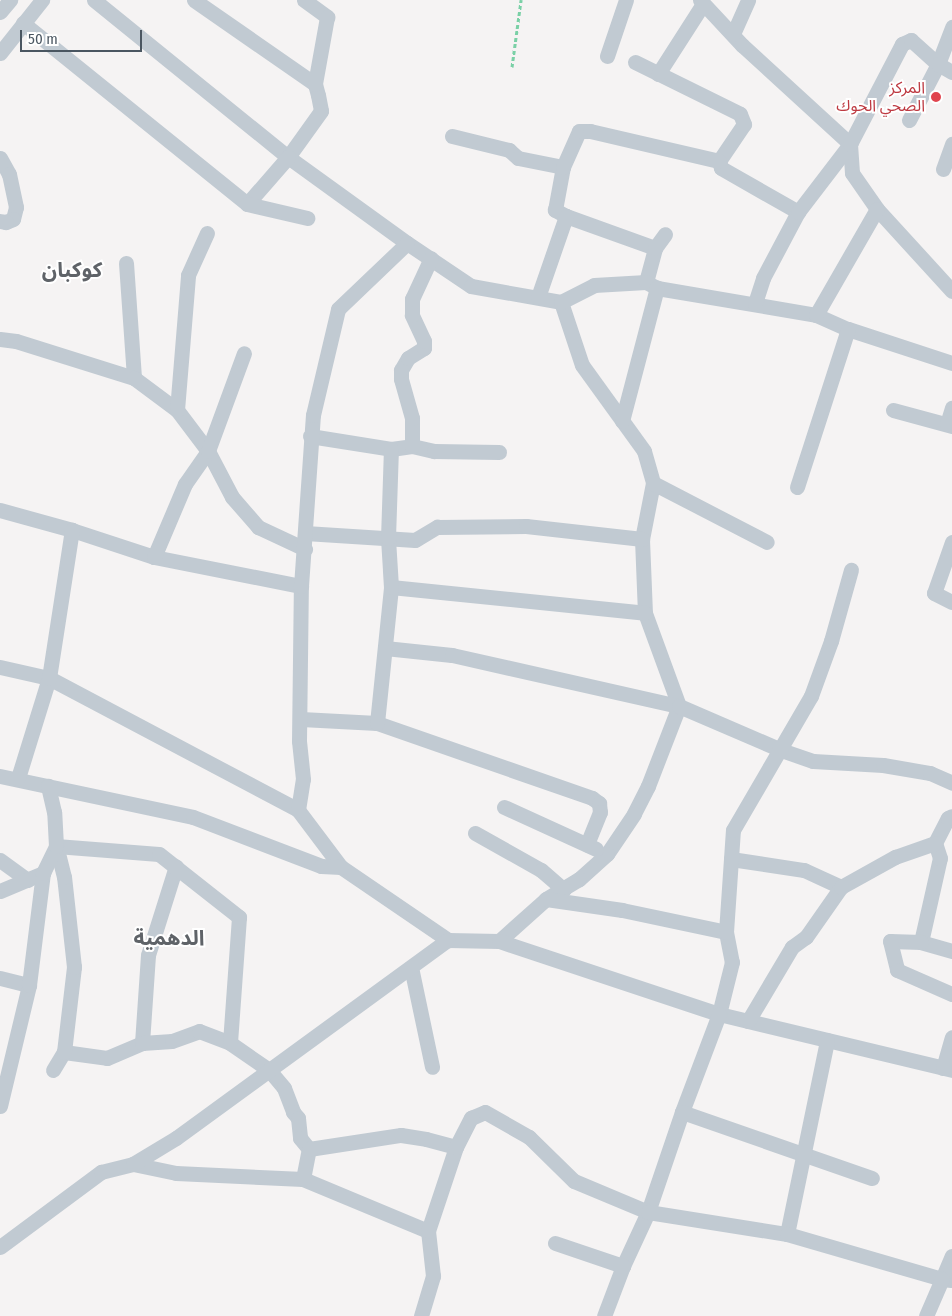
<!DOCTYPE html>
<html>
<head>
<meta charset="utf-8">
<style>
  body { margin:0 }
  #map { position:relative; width:952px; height:1316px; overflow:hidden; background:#f5f3f3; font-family:"Fira Sans Condensed","Noto Sans Arabic",sans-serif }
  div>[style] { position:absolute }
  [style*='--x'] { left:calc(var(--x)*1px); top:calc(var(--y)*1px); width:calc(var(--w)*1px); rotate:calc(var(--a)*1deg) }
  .path>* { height:3px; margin-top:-1.5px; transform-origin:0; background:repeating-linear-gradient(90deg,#7ad0a6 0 4px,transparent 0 6.5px) }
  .minor>* { height:15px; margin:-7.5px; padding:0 7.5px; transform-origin:7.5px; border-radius:7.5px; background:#c1cad2 }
  .dots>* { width:14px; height:14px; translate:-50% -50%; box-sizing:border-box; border:2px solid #fff; border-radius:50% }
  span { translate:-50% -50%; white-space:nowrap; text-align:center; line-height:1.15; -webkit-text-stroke:4px #fff; paint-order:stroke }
  .health-label { font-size:16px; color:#be3a42 }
  .right { translate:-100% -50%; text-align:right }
  .district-label { font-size:21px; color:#5f6368; font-weight:700 }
  .scale { position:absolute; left:20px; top:30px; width:122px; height:22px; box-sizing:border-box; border:2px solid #4a5661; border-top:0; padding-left:6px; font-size:15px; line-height:18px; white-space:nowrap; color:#4a5661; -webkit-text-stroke:4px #fff; paint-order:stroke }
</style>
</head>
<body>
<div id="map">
  <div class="path">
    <div style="--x:512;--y:67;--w:68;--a:-82.3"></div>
  </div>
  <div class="minor">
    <div style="--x:94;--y:0;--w:250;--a:39"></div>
    <div style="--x:288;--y:157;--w:147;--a:35.9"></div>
    <div style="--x:407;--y:243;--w:77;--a:33.9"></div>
    <div style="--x:471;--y:286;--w:91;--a:10.1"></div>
    <div style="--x:561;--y:302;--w:66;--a:71.6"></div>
    <div style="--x:582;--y:365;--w:106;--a:54.2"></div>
    <div style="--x:644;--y:451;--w:33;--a:74"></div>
    <div style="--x:653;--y:483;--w:57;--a:101.1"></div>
    <div style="--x:642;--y:539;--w:74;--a:87.7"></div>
    <div style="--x:645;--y:613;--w:99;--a:69.9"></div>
    <div style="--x:679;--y:706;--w:86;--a:111.2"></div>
    <div style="--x:648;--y:786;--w:31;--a:117"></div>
    <div style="--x:634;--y:814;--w:48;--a:124"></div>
    <div style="--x:607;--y:854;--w:38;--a:138"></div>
    <div style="--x:579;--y:879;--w:39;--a:149"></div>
    <div style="--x:546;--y:899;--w:63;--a:138.2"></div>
    <div style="--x:194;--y:0;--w:147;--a:34.8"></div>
    <div style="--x:315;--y:84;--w:11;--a:75"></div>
    <div style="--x:318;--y:95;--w:16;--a:79"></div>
    <div style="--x:321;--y:111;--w:57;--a:125.7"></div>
    <div style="--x:288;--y:157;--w:62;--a:131.1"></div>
    <div style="--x:304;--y:0;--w:29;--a:36"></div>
    <div style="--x:327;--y:17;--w:68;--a:100.2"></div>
    <div style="--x:700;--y:0;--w:62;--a:47"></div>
    <div style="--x:742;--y:45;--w:147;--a:42.5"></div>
    <div style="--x:850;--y:144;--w:29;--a:86"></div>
    <div style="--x:852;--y:173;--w:44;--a:55.2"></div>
    <div style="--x:877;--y:209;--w:111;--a:47.6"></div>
    <div style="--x:0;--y:12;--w:16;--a:-50"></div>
    <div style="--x:23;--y:23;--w:288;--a:38.9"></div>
    <div style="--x:247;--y:204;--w:62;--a:13.1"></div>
    <div style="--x:733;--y:34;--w:37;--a:-66"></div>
    <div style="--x:0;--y:53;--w:68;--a:-51.6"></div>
    <div style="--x:607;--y:56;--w:59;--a:-71.3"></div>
    <div style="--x:635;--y:62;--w:117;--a:26.3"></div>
    <div style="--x:740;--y:114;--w:11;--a:68"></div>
    <div style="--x:744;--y:124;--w:45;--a:124"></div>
    <div style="--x:658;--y:74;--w:83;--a:-57.3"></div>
    <div style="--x:909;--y:120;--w:63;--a:-62.6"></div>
    <div style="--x:938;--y:64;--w:40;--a:-69"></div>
    <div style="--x:452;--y:136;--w:59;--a:13.8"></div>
    <div style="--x:509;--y:150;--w:12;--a:42"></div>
    <div style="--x:518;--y:158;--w:46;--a:11.3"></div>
    <div style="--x:0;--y:158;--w:18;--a:61"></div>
    <div style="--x:9;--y:174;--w:34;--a:78"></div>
    <div style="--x:16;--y:207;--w:12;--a:104"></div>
    <div style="--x:13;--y:219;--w:8;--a:157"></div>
    <div style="--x:6;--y:222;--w:6;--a:-171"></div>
    <div style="--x:719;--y:161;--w:7;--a:74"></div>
    <div style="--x:721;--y:168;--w:89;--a:29.7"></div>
    <div style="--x:943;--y:169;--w:27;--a:-70"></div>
    <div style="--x:655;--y:248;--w:95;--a:-160.2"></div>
    <div style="--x:566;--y:216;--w:13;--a:-151"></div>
    <div style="--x:555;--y:210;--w:44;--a:-79.5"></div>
    <div style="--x:563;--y:167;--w:39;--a:-66"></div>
    <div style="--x:579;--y:131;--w:11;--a:0"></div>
    <div style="--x:590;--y:131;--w:132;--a:13.1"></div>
    <div style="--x:126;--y:263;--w:115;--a:86"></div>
    <div style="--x:646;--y:282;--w:35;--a:-75"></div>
    <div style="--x:655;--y:248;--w:17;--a:-54"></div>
    <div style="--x:538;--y:297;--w:86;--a:-70.9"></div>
    <div style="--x:561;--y:302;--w:37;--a:-27"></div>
    <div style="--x:594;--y:285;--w:52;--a:-3.3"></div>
    <div style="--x:646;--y:282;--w:13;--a:29"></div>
    <div style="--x:657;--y:288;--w:161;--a:9.6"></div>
    <div style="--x:816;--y:315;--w:35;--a:24"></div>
    <div style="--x:848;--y:329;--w:109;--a:18.1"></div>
    <div style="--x:755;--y:303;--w:26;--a:-72"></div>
    <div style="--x:763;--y:278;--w:75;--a:-62.1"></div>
    <div style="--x:798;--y:212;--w:86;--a:-52.6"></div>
    <div style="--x:850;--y:144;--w:113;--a:-62.5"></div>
    <div style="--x:902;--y:44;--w:10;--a:-24"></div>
    <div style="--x:911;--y:40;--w:36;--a:42"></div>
    <div style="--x:938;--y:64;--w:16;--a:30"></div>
    <div style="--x:816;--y:315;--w:122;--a:-60.1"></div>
    <div style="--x:0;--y:339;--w:16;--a:7"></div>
    <div style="--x:16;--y:341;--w:124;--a:17.4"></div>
    <div style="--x:134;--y:378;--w:54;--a:36.7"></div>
    <div style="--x:177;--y:410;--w:51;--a:52.9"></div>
    <div style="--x:208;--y:451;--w:52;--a:62.4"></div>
    <div style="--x:232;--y:497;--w:40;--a:49"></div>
    <div style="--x:258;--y:527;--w:52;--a:25.1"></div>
    <div style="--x:177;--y:410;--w:135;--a:-85.3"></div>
    <div style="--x:188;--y:275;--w:46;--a:-65.7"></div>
    <div style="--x:893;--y:410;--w:61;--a:15.2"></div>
    <div style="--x:622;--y:421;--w:138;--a:-75.3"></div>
    <div style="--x:947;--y:424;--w:17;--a:-73"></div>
    <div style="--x:310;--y:436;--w:82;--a:9.1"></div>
    <div style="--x:391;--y:449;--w:21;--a:-8"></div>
    <div style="--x:412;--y:446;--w:23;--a:13"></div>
    <div style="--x:434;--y:451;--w:65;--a:0.9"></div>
    <div style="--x:412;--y:446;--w:28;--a:-90"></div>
    <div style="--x:412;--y:418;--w:41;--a:-105.8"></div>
    <div style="--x:401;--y:379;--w:9;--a:-90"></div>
    <div style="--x:401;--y:370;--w:14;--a:-60"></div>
    <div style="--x:408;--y:358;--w:19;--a:-32"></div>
    <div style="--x:424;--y:348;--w:7;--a:-90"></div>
    <div style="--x:424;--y:341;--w:29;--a:-115"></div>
    <div style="--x:412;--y:315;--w:16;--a:-90"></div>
    <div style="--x:412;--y:299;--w:45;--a:-65.1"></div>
    <div style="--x:653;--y:483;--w:128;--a:27.4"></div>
    <div style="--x:797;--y:487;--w:166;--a:-72.1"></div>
    <div style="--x:0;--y:510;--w:75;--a:15.5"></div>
    <div style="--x:72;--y:530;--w:86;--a:18.2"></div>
    <div style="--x:154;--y:557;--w:150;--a:11.2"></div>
    <div style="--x:305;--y:533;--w:110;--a:3.6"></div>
    <div style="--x:415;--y:540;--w:26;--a:-31"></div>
    <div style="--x:437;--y:527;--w:89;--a:-0.6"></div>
    <div style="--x:526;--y:526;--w:117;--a:6.4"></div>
    <div style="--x:952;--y:542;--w:54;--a:109.4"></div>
    <div style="--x:934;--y:593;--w:20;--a:27"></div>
    <div style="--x:154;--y:557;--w:79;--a:-67"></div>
    <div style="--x:185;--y:484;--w:40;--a:-55.1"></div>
    <div style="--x:208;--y:451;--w:104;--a:-69.8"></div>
    <div style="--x:391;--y:587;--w:255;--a:5.8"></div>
    <div style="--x:385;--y:648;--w:67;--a:6"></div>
    <div style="--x:452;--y:655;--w:233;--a:12.7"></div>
    <div style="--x:679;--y:706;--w:111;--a:23.3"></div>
    <div style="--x:781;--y:750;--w:34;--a:19"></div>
    <div style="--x:813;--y:761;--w:70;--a:3.3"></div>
    <div style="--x:883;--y:765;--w:48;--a:9.7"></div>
    <div style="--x:930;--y:773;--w:24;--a:24"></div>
    <div style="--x:0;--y:667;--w:50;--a:12.7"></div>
    <div style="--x:49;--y:678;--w:282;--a:27.9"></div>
    <div style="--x:298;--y:810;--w:71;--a:53"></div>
    <div style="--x:341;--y:867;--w:130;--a:34.3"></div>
    <div style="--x:448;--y:940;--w:51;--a:1.1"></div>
    <div style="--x:499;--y:941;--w:232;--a:18.4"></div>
    <div style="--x:719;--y:1014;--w:240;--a:13.5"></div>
    <div style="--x:301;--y:719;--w:76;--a:3"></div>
    <div style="--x:377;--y:723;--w:228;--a:19.2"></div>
    <div style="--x:592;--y:798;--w:9;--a:36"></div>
    <div style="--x:599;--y:803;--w:9;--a:84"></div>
    <div style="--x:600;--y:812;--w:35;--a:112"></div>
    <div style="--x:377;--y:723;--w:137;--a:-84.1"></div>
    <div style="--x:391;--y:587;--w:49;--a:-93.5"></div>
    <div style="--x:388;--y:538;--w:89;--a:-88.1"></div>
    <div style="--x:0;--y:776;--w:197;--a:12"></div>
    <div style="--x:193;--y:817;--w:137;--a:20.9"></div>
    <div style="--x:321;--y:866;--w:20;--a:3"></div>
    <div style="--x:18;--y:778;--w:105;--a:-72.8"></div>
    <div style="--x:49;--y:678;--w:150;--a:-81.2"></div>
    <div style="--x:504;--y:807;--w:101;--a:24.5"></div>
    <div style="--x:298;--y:810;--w:31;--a:-81"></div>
    <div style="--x:303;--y:779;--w:38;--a:-96"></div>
    <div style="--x:299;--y:741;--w:155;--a:-89.3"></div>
    <div style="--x:301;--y:586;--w:171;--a:-86"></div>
    <div style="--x:313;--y:415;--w:109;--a:-76.7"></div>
    <div style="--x:338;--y:309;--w:95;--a:-43.7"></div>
    <div style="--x:475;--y:833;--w:76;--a:29.3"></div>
    <div style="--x:541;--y:870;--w:30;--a:41"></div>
    <div style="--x:731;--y:859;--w:74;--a:8.6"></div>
    <div style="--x:804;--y:870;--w:41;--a:24.7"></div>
    <div style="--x:0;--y:860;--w:34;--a:36"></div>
    <div style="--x:0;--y:891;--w:47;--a:-22.7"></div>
    <div style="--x:546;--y:899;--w:77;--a:8.2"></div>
    <div style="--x:622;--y:910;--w:106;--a:11.9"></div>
    <div style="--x:726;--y:932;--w:31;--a:79"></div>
    <div style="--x:732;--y:962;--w:54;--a:104"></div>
    <div style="--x:719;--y:1014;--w:105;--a:110.7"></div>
    <div style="--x:682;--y:1112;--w:106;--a:108.8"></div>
    <div style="--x:648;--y:1212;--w:60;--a:114.8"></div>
    <div style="--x:623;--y:1266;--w:53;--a:110.8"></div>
    <div style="--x:726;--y:932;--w:102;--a:-86.1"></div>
    <div style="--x:733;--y:830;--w:155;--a:-59.8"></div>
    <div style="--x:811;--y:696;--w:59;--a:-70"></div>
    <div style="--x:831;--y:641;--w:74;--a:-74.3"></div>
    <div style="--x:921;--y:942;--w:86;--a:-77.3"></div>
    <div style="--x:940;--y:858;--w:16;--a:-108"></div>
    <div style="--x:935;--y:843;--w:28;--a:-63"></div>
    <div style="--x:948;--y:818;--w:4;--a:-27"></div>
    <div style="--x:952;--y:951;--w:32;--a:-164"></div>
    <div style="--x:921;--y:942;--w:31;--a:-178"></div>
    <div style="--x:890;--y:941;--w:30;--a:76"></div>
    <div style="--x:897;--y:970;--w:60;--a:23.6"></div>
    <div style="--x:411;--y:967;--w:102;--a:78.1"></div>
    <div style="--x:0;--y:978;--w:30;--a:14"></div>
    <div style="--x:748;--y:1021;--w:86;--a:-59.3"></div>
    <div style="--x:792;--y:947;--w:17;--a:-36"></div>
    <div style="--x:806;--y:937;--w:61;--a:-55"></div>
    <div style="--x:841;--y:887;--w:62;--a:-29.1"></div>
    <div style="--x:895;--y:857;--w:42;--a:-19.3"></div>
    <div style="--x:142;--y:1043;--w:88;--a:-86.1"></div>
    <div style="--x:148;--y:955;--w:93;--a:-72.5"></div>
    <div style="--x:64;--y:1052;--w:43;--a:7.9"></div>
    <div style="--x:107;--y:1058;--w:38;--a:-23"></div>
    <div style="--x:142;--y:1043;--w:30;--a:-4"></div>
    <div style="--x:172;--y:1041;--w:29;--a:-20"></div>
    <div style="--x:199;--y:1031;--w:33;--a:21"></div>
    <div style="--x:230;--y:1043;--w:47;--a:34.7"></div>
    <div style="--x:269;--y:1070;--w:23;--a:50"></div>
    <div style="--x:284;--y:1088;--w:26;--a:69"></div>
    <div style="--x:293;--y:1112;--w:8;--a:50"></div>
    <div style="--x:298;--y:1118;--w:20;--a:84"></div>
    <div style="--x:300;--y:1138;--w:14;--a:51"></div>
    <div style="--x:943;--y:1068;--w:32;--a:-74"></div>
    <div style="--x:53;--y:1070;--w:21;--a:-59"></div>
    <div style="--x:64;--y:1052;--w:86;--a:-83.3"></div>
    <div style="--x:74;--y:967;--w:91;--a:-96.3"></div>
    <div style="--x:64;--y:877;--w:32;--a:-104"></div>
    <div style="--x:56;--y:846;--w:103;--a:4.4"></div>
    <div style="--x:159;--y:854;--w:102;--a:38.2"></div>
    <div style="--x:239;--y:917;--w:126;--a:94.1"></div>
    <div style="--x:0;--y:1106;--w:124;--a:-76.5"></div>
    <div style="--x:29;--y:985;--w:113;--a:-82.9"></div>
    <div style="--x:43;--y:873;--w:30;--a:-64"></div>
    <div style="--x:56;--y:846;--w:34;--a:-93"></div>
    <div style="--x:54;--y:812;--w:27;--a:-103"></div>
    <div style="--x:682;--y:1112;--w:201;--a:19.2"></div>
    <div style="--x:133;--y:1164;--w:44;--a:11.8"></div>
    <div style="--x:176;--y:1173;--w:127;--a:2.7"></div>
    <div style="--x:303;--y:1179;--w:135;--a:22.6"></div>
    <div style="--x:303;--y:1179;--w:31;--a:-79"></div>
    <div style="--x:309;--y:1149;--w:93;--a:-8.7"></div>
    <div style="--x:401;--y:1135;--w:25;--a:9"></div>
    <div style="--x:426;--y:1139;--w:31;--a:15"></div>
    <div style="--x:787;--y:1234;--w:198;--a:-78.3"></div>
    <div style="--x:555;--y:1243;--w:72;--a:18.7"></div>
    <div style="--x:0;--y:1247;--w:126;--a:-36.6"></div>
    <div style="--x:101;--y:1172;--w:33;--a:-14"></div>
    <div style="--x:133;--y:1164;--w:50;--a:-31.2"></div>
    <div style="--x:176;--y:1138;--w:336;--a:-36.1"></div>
    <div style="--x:951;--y:1280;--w:9;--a:-174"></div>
    <div style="--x:942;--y:1279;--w:25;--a:-67"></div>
    <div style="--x:421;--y:1316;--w:42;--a:-73.3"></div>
    <div style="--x:433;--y:1276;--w:45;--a:-96.3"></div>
    <div style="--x:428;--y:1231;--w:89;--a:-71.6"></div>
    <div style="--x:456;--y:1147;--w:33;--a:-63"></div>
    <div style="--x:471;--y:1118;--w:15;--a:-23"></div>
    <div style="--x:485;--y:1112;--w:51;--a:29.6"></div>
    <div style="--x:529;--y:1137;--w:63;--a:44.4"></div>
    <div style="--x:574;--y:1181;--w:80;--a:22.7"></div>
    <div style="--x:648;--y:1212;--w:141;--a:9"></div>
    <div style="--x:787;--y:1234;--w:161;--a:16.2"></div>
    <div style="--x:942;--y:1279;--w:40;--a:113.4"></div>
  </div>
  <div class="dots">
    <div style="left:936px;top:97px;background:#e0444e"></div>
  </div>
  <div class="health-label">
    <span class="right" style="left:925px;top:97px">المركز<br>الصحي الحوك</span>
  </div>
  <div class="district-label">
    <span style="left:72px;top:270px">كوكبان</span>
    <span style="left:169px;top:938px">الدهمية</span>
  </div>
  <div class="scale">50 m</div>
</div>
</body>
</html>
